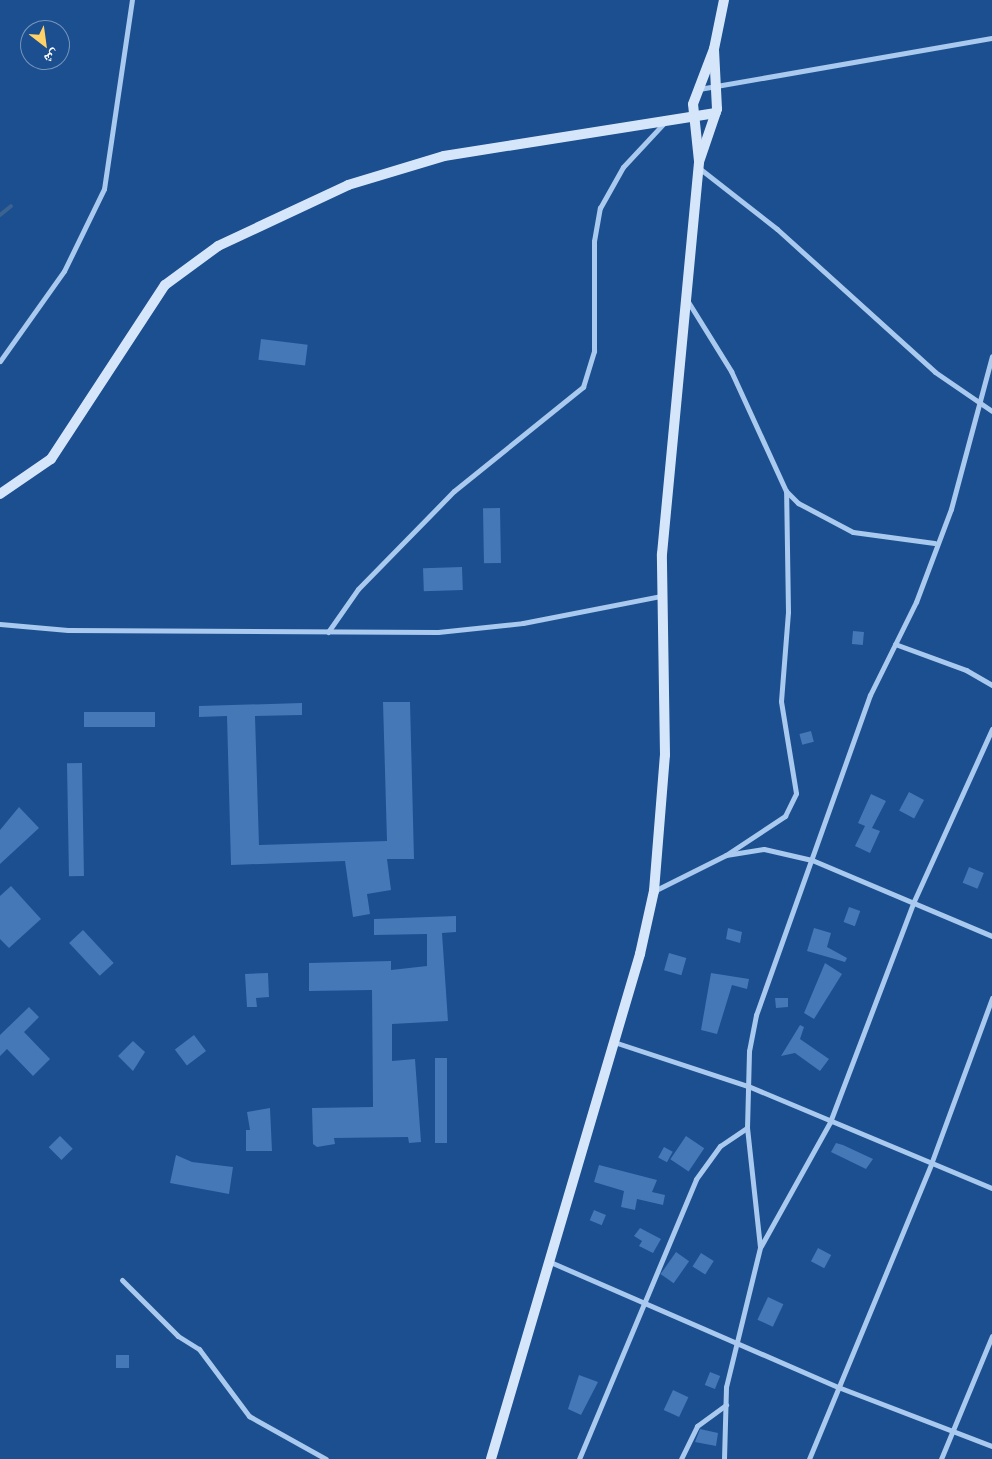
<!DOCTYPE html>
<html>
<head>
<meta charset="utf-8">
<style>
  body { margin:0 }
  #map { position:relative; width:992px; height:1459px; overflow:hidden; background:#1b4f8f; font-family:Manrope,"Noto Naskh Arabic",sans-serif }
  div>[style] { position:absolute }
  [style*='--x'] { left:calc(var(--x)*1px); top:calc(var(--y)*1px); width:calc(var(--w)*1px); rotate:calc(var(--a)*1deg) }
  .stream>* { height:4px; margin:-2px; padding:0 2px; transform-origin:2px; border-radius:2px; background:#3c6290 }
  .building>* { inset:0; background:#4478b7; transform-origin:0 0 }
  .minor>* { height:5px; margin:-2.5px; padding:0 2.5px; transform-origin:2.5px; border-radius:2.5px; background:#a9c9ee }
  .secondary>* { height:10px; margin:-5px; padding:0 5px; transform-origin:5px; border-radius:5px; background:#d6e6fa }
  span { translate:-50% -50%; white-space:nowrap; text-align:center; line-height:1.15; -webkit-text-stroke:4px #1b4f8f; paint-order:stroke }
  .north { position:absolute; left:20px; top:20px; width:50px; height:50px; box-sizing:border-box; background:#1b4f8f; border:1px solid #7695bc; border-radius:50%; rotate:150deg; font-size:14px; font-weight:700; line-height:20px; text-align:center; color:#fff }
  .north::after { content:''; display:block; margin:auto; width:18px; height:22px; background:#ffd166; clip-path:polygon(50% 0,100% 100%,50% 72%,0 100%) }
</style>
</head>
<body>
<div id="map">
  <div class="stream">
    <div style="--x:0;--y:215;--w:14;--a:-39"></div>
  </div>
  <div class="building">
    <div style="left:261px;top:339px;width:47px;height:21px;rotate:7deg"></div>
    <div style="left:500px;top:508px;width:55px;height:17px;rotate:89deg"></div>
    <div style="left:462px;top:567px;width:23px;height:39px;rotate:88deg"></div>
    <div style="left:853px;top:631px;width:11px;height:13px;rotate:5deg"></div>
    <div style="clip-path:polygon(383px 702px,410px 702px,414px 859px,387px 859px,391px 890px,367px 894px,370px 914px,353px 917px,345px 861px,231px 865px,227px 716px,199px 717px,199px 706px,302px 703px,302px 715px,255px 716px,259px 845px,387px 841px)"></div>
    <div style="left:155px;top:712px;width:15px;height:71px;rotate:90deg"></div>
    <div style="left:811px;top:731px;width:11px;height:12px;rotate:75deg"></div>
    <div style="left:82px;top:763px;width:113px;height:15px;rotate:89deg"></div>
    <div style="left:909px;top:792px;width:17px;height:21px;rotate:28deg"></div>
    <div style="clip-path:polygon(871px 794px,886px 801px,872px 828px,880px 831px,870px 853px,855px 846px,865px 826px,858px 823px)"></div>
    <div style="clip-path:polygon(19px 807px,39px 828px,0 864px,0 830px)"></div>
    <div style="left:969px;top:867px;width:16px;height:17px;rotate:22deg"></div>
    <div style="clip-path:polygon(11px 886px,41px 919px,9px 948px,0 939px,0 896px)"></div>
    <div style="left:849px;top:907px;width:12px;height:16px;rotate:20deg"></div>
    <div style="clip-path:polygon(456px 916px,456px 932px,442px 933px,448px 1021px,392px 1024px,392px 1061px,415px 1059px,421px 1142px,409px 1143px,408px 1137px,334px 1138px,335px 1144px,317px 1147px,313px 1144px,312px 1108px,373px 1107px,372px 990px,309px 991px,309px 963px,391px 961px,391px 970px,427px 966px,427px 934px,374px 935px,374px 919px)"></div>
    <div style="clip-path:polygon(728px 928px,742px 932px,740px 943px,726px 939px)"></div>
    <div style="clip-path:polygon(814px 928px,831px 933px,827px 947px,847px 958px,845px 962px,807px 951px)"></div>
    <div style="left:83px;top:930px;width:45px;height:19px;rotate:47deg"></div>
    <div style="left:669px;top:953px;width:18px;height:18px;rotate:16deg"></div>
    <div style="clip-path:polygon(825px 963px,842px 974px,814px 1019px,804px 1013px)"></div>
    <div style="clip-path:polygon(268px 973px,269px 997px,256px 998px,257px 1007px,247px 1007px,245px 974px)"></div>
    <div style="clip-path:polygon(711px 973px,749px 979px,747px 989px,732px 985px,717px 1034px,701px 1030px)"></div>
    <div style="clip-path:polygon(775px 998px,788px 998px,788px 1007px,776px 1008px)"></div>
    <div style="clip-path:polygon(29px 1007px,39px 1017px,24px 1032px,50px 1059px,33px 1076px,7px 1049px,0 1056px,0 1035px)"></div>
    <div style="clip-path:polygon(800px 1025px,804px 1027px,800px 1039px,829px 1059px,820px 1071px,795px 1053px,781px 1056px)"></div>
    <div style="left:194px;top:1035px;width:20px;height:24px;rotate:53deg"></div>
    <div style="clip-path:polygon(133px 1041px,145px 1052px,133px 1071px,118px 1056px)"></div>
    <div style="left:435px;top:1058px;width:12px;height:85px"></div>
    <div style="clip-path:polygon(270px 1108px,272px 1151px,246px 1151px,246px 1130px,250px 1130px,247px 1112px)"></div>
    <div style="left:60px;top:1136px;width:18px;height:16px;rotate:45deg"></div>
    <div style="left:686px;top:1136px;width:22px;height:28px;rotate:34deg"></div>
    <div style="clip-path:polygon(836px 1143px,843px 1145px,873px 1159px,866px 1169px,831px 1152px)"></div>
    <div style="left:664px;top:1147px;width:10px;height:12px;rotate:29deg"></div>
    <div style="clip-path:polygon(176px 1155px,192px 1162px,233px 1167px,229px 1194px,170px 1183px)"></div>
    <div style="clip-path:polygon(599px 1165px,657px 1180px,652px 1192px,665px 1195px,663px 1205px,637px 1199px,635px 1210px,621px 1207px,624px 1191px,594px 1182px)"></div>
    <div style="left:594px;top:1210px;width:13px;height:11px;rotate:23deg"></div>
    <div style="clip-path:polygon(640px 1228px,661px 1239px,653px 1253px,639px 1246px,642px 1241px,634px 1236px)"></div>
    <div style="left:818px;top:1248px;width:15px;height:15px;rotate:28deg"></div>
    <div style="left:676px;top:1252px;width:16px;height:27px;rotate:35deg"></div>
    <div style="left:701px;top:1253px;width:15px;height:16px;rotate:32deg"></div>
    <div style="left:768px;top:1297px;width:17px;height:25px;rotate:25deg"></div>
    <div style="left:116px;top:1355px;width:13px;height:13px"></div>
    <div style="left:710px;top:1372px;width:11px;height:14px;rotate:22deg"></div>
    <div style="clip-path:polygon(579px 1375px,598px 1382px,581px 1415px,568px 1409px)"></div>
    <div style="left:673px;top:1390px;width:17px;height:22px;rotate:25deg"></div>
    <div style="clip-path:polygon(700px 1429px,718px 1433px,716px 1446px,695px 1442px)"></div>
  </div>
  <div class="minor">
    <div style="--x:699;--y:89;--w:297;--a:-9.9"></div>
    <div style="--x:699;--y:168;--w:99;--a:38"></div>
    <div style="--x:777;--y:229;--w:213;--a:42.1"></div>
    <div style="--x:935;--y:372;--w:69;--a:34.4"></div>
    <div style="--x:687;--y:300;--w:84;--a:58.2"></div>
    <div style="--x:731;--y:371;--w:132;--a:65.4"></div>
    <div style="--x:786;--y:491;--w:17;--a:45"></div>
    <div style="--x:798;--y:503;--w:62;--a:27.8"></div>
    <div style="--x:853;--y:532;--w:82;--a:7.7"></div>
    <div style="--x:0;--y:361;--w:110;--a:-54.6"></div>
    <div style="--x:64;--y:271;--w:91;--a:-64"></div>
    <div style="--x:104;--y:189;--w:191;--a:-81.6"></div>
    <div style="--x:0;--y:624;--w:68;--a:5"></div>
    <div style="--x:68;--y:630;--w:370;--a:0.3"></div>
    <div style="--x:438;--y:632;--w:85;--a:-6"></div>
    <div style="--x:523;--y:623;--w:141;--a:-11.1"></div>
    <div style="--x:328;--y:632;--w:52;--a:-55.1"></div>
    <div style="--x:358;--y:589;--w:137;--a:-45.6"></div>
    <div style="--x:454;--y:491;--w:166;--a:-38.9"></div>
    <div style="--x:583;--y:387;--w:38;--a:-73"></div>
    <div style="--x:594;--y:351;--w:110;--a:-90"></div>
    <div style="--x:594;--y:241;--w:34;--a:-80"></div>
    <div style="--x:600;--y:208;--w:47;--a:-60.7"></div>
    <div style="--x:623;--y:167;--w:60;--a:-47"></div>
    <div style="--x:895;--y:644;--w:76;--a:20.1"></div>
    <div style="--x:966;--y:670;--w:30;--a:30"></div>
    <div style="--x:726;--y:855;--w:71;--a:-33.5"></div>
    <div style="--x:785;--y:816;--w:25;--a:-64"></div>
    <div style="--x:796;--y:793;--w:93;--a:-99.3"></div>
    <div style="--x:781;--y:701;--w:89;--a:-85.5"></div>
    <div style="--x:788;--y:612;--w:121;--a:-90.9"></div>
    <div style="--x:654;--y:891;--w:80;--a:-26.6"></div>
    <div style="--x:726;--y:855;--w:38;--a:-9"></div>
    <div style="--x:764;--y:849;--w:49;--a:12.9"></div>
    <div style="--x:812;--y:860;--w:195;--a:22.9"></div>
    <div style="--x:614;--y:1042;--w:141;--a:18.2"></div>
    <div style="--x:748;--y:1086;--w:264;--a:22.7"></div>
    <div style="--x:761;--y:1246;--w:142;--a:-60.9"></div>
    <div style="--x:830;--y:1122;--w:236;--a:-69.2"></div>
    <div style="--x:914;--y:901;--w:189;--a:-65.6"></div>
    <div style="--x:548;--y:1261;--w:316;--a:23.5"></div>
    <div style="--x:838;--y:1387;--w:165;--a:21"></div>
    <div style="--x:122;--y:1280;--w:79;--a:45"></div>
    <div style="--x:178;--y:1336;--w:25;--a:32"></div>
    <div style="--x:199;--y:1349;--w:84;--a:53.3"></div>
    <div style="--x:249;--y:1416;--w:88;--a:29.2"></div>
    <div style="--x:579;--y:1459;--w:303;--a:-67.3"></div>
    <div style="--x:696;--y:1179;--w:41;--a:-54"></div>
    <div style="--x:720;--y:1146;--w:32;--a:-34"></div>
    <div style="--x:681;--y:1459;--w:37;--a:-64"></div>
    <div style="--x:697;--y:1426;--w:36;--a:-36"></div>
    <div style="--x:724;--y:1459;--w:72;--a:-88.4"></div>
    <div style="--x:726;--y:1387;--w:144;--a:-76.3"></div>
    <div style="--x:760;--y:1247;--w:120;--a:-96.2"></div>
    <div style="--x:747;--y:1128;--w:77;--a:-88.5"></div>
    <div style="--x:749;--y:1051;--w:37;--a:-79"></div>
    <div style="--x:756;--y:1015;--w:340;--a:-70.4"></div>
    <div style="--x:870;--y:695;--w:104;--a:-63.7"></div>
    <div style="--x:916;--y:602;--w:99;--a:-69.4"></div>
    <div style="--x:951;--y:509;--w:158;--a:-75"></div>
    <div style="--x:809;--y:1459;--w:319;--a:-67.5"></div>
    <div style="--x:931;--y:1164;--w:177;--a:-69.8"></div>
    <div style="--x:941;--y:1459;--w:133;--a:-67.5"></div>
  </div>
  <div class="secondary">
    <div style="--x:699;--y:161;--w:57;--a:-96"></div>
    <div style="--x:693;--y:104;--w:59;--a:-69.1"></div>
    <div style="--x:714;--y:49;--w:50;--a:-78.5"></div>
    <div style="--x:0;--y:494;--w:62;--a:-34.5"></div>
    <div style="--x:51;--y:459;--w:208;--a:-56.8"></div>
    <div style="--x:165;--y:285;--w:66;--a:-36.3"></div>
    <div style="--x:218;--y:246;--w:144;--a:-25.1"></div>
    <div style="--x:348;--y:185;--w:100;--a:-16.8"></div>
    <div style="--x:444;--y:156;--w:275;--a:-9"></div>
    <div style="--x:491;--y:1459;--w:527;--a:-73.56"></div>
    <div style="--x:640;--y:954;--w:65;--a:-77.5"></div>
    <div style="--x:654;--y:891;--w:136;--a:-85.4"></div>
    <div style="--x:665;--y:755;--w:201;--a:-90.9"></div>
    <div style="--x:662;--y:554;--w:394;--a:-84.6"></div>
    <div style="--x:699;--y:162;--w:56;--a:-71.2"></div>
    <div style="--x:717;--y:109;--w:60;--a:-92.9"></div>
  </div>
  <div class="north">ش</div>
</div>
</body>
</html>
